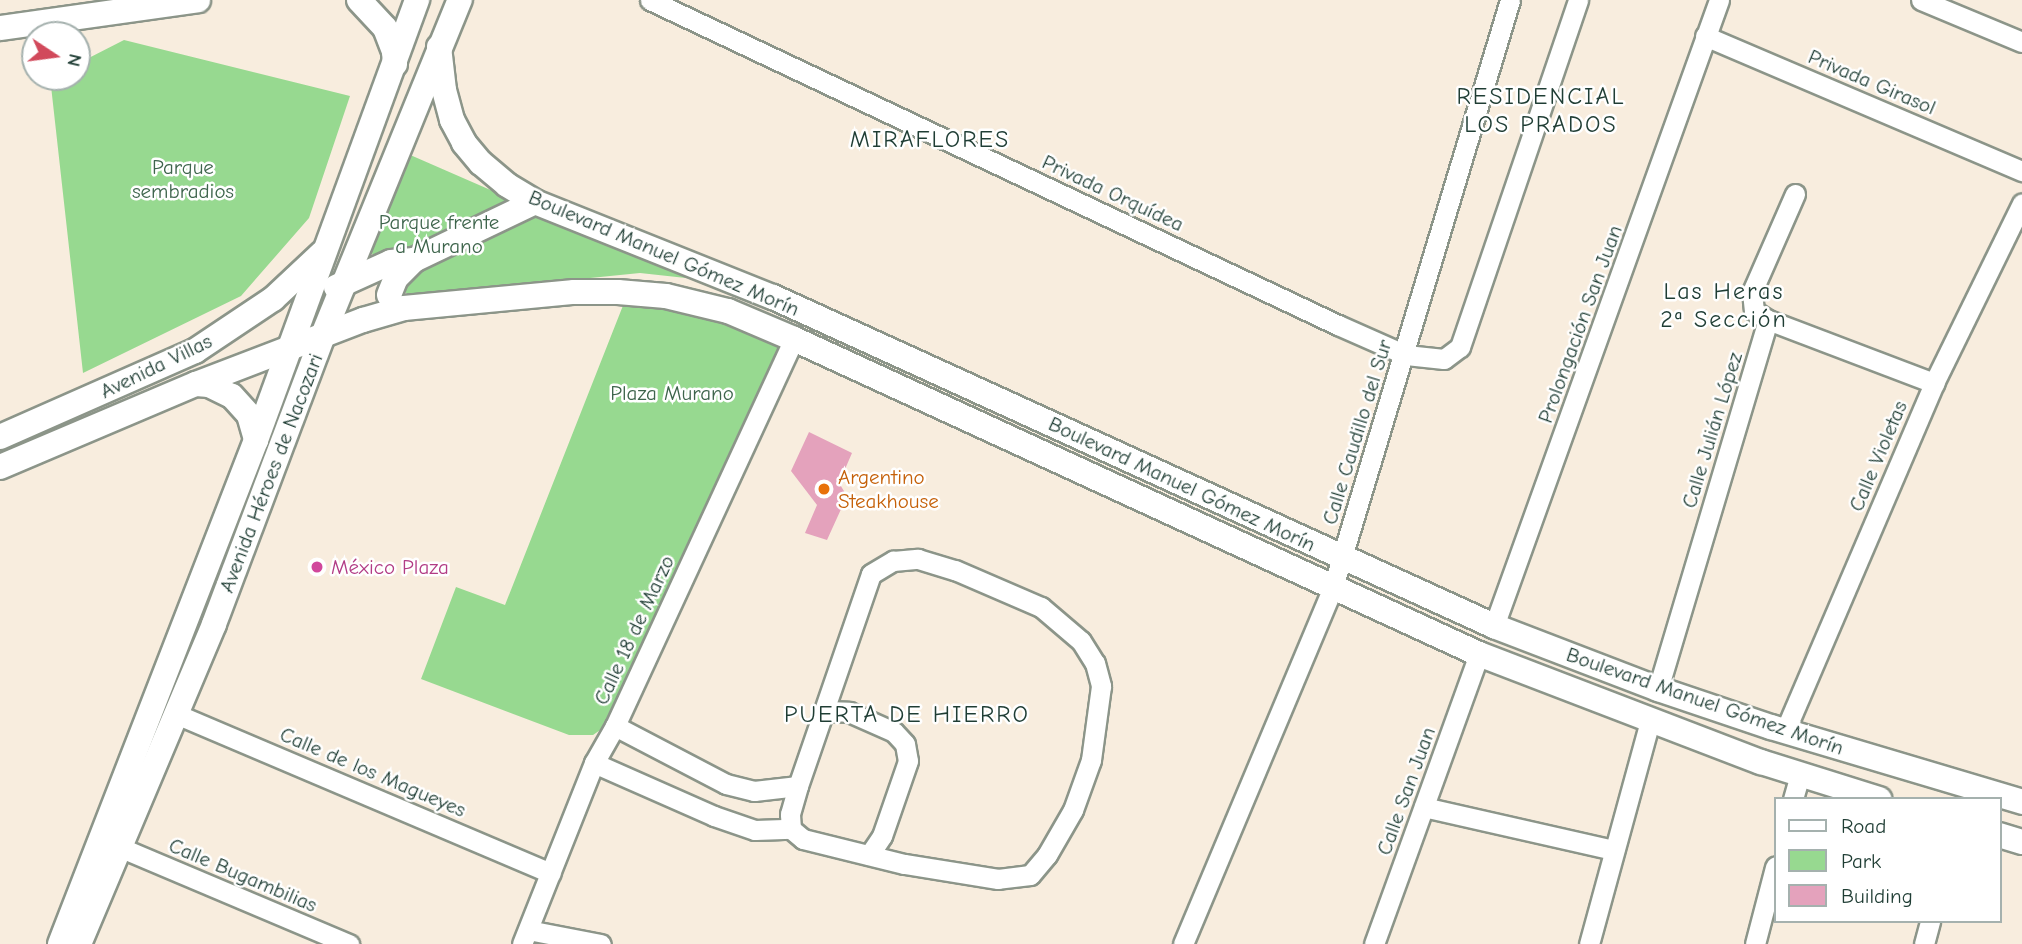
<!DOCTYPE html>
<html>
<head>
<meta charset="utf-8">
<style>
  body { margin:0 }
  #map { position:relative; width:2022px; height:944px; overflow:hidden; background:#f8edde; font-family:"Comic Neue",sans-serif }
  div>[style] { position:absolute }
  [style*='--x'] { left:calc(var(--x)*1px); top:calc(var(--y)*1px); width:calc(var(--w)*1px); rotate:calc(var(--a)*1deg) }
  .green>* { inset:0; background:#97d990 }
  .building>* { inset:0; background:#e4a2bc }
  .roads { filter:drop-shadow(2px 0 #8c9589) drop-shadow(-2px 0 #8c9589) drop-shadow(0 2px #8c9589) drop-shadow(0 -2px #8c9589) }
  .minor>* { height:19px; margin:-9.5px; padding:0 9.5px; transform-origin:9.5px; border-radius:9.5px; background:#fff }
  .major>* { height:24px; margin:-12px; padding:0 12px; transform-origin:12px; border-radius:12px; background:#fff }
  .dots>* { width:19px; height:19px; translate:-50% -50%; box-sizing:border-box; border:4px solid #fff; border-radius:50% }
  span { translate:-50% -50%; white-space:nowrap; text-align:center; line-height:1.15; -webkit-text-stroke:5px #fff; paint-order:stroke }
  .street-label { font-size:21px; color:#1f3d34 }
  .park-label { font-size:21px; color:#3d644b }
  .food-label { font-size:21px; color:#c56008 }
  .left { translate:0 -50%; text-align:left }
  .hotel-label { font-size:21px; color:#b23c85 }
  .quarter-label { font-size:24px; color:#1f3d34; letter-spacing:2px }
  .legend { position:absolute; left:1774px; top:797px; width:228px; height:126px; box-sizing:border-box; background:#fff; border:2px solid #a5b1ae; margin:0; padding:9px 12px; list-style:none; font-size:21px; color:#1f3d34 }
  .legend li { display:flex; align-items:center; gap:14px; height:35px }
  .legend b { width:35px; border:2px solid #a5b1ae }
  .north { position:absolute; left:21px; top:21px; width:70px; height:70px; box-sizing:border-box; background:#fff; border:2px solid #a5b1ae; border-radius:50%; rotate:103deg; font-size:19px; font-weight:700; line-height:28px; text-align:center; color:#1f3d34 }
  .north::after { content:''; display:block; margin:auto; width:24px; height:32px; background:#d1495b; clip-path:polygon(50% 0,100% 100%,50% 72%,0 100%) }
</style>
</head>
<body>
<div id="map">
  <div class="green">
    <div style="clip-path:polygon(124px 40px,350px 96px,309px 218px,241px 296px,83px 373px,50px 77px,77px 77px,77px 64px)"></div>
    <div style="clip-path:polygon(408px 154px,695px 279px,640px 273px,411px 296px,383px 278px,368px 244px)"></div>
    <div style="clip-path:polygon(624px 303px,719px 317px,780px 347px,606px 726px,593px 735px,569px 735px,421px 679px,456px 587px,505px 605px)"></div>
  </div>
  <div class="building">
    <div style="clip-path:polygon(809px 432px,852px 453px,839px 483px,847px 496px,827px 540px,805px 533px,817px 505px,791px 471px)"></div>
  </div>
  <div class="roads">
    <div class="minor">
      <div style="--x:650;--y:0;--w:761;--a:25.29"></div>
      <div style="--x:1338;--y:325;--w:74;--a:23.8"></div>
      <div style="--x:1406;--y:355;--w:38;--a:6"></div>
      <div style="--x:1444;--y:359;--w:20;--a:-37"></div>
      <div style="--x:1460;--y:347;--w:367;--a:-71.2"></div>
      <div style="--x:1921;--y:0;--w:109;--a:22.6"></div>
      <div style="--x:1705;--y:36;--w:345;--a:23.1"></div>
      <div style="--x:1795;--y:194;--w:107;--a:113.7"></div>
      <div style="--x:1752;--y:292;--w:19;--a:84"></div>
      <div style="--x:1754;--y:311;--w:17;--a:33"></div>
      <div style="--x:1768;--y:320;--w:178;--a:20.8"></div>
      <div style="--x:918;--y:559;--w:39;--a:17"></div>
      <div style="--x:955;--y:570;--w:94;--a:23.3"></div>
      <div style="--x:1041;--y:607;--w:52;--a:40.4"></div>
      <div style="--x:1081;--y:641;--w:26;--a:58"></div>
      <div style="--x:1095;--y:663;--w:24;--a:75"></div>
      <div style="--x:1101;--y:686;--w:75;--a:97.7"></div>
      <div style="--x:1091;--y:760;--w:53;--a:109.8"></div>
      <div style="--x:1073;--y:810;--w:52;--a:120"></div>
      <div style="--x:1047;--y:855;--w:26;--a:130"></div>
      <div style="--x:1030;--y:875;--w:32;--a:173"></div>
      <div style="--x:998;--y:879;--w:95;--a:-170.9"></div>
      <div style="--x:904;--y:864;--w:104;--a:-166.1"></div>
      <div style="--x:803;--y:839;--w:16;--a:-140"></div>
      <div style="--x:791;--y:829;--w:15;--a:-94"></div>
      <div style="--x:790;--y:814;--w:29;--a:-74"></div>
      <div style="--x:798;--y:786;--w:224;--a:-71"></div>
      <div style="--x:871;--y:574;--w:26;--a:-31"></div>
      <div style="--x:893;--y:561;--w:25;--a:-5"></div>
      <div style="--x:1494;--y:626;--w:665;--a:-70.23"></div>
      <div style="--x:1658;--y:689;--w:385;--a:-73.4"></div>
      <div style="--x:826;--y:711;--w:23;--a:2"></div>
      <div style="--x:849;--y:712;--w:49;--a:24"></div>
      <div style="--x:894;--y:732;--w:16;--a:47"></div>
      <div style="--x:905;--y:744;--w:17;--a:80"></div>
      <div style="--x:908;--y:761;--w:79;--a:109.1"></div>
      <div style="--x:882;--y:836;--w:23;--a:124"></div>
      <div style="--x:176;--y:714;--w:407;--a:23"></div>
      <div style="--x:615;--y:726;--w:125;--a:27.6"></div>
      <div style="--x:726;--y:784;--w:29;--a:14"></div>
      <div style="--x:754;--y:791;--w:44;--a:-6.5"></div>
      <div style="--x:1785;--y:731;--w:379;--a:-66.8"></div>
      <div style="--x:1934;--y:383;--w:200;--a:-63.9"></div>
      <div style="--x:594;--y:763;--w:131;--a:23.8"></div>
      <div style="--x:714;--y:816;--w:43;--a:18.9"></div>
      <div style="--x:755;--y:830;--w:36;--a:-2"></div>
      <div style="--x:1793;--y:799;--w:25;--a:-74"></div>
      <div style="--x:1424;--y:807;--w:195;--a:12.8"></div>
      <div style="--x:119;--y:847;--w:250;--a:22.9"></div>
      <div style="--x:528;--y:930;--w:74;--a:10.9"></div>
      <div style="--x:522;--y:944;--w:195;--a:-68.3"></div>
      <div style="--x:594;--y:763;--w:43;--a:-60.4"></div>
      <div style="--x:615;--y:726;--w:426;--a:-65.2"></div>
      <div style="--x:1183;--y:944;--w:387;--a:-67.2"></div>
      <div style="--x:1333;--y:587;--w:613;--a:-73.22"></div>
      <div style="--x:1374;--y:944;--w:308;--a:-70.1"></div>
      <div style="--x:1589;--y:944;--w:231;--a:-74.7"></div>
      <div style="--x:1755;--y:944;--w:80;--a:-75.4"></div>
      <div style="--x:1924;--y:944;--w:24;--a:-75"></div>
    </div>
    <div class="major">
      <div style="--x:359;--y:0;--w:38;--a:47"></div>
      <div style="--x:385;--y:28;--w:26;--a:69"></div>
      <div style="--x:394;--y:52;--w:12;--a:85"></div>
      <div style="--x:0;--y:28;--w:200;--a:-8"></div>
      <div style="--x:439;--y:47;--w:43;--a:83.4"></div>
      <div style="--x:444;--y:90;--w:31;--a:75"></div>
      <div style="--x:452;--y:120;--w:26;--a:62"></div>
      <div style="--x:464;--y:143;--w:26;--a:50"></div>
      <div style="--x:481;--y:163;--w:34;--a:40"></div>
      <div style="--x:507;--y:185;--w:33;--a:31"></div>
      <div style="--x:535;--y:202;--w:256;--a:21.8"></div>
      <div style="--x:773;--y:297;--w:793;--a:24.53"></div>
      <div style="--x:1494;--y:626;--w:176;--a:21"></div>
      <div style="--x:1658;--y:689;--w:119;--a:18.6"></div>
      <div style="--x:1771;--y:727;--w:262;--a:16.6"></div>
      <div style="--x:336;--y:287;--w:60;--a:-24.4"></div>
      <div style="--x:391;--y:262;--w:23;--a:-5"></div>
      <div style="--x:389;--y:295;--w:18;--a:-68"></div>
      <div style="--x:396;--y:278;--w:25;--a:-45"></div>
      <div style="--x:414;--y:260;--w:134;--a:-25.6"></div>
      <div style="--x:196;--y:384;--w:13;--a:4"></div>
      <div style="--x:209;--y:385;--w:25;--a:26"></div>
      <div style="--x:232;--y:396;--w:25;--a:48"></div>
      <div style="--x:249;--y:415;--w:26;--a:74"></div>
      <div style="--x:0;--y:437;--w:213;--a:-23.8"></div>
      <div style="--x:195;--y:351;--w:94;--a:-33.7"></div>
      <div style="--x:273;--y:299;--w:67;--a:-43.2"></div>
      <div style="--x:0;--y:467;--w:213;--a:-23"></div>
      <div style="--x:196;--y:384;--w:179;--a:-21"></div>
      <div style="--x:363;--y:320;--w:43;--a:-16.3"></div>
      <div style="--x:404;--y:308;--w:171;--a:-5.4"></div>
      <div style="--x:574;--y:292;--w:44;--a:0"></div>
      <div style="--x:618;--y:292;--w:48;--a:4.8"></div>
      <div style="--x:666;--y:296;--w:64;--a:13.6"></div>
      <div style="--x:728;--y:311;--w:72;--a:23"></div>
      <div style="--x:794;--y:339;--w:754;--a:24.7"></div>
      <div style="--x:1479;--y:654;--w:302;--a:21"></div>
      <div style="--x:1761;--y:762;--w:124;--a:17.4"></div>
      <div style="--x:1999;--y:835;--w:24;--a:17"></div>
      <div style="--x:60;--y:944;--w:541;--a:-68.75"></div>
      <div style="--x:256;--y:440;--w:469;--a:-69.9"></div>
      <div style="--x:79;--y:944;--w:347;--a:-67.1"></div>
      <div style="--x:214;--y:624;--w:309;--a:-69.3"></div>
      <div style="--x:323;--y:335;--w:362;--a:-67.8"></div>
    </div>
  </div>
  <div class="dots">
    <div style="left:824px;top:489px;background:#e8710a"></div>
    <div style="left:317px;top:567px;background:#d1479c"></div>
  </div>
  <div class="street-label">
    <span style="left:1872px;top:82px;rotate:23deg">Privada Girasol</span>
    <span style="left:1113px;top:193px;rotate:25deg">Privada Orquídea</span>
    <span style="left:664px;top:253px;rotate:23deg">Boulevard Manuel Gómez Morín</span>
    <span style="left:1580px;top:324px;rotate:-70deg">Prolongación San Juan</span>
    <span style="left:156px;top:366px;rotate:-26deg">Avenida Villas</span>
    <span style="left:1712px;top:430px;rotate:-73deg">Calle Julián López</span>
    <span style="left:1357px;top:432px;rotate:-73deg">Calle Caudillo del Sur</span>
    <span style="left:1878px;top:456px;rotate:-67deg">Calle Violetas</span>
    <span style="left:271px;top:473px;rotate:-69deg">Avenida Héroes de Nacozari</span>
    <span style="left:1182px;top:484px;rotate:25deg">Boulevard Manuel Gómez Morín</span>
    <span style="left:634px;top:630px;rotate:-65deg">Calle 18 de Marzo</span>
    <span style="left:1705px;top:701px;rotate:19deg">Boulevard Manuel Gómez Morín</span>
    <span style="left:373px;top:772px;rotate:23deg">Calle de los Magueyes</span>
    <span style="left:1406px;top:791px;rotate:-70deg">Calle San Juan</span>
    <span style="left:243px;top:875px;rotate:23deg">Calle Bugambilias</span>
  </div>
  <div class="park-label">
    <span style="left:183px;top:179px">Parque<br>sembradios</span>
    <span style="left:439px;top:234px">Parque frente<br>a Murano</span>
    <span style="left:672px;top:393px">Plaza Murano</span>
  </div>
  <div class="food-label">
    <span class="left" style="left:838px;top:489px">Argentino<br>Steakhouse</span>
  </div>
  <div class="hotel-label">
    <span class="left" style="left:331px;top:567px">México Plaza</span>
  </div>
  <div class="quarter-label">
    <span style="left:1541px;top:111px">RESIDENCIAL<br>LOS PRADOS</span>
    <span style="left:930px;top:140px">MIRAFLORES</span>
    <span style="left:1724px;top:306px">Las Heras<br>2ª Sección</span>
    <span style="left:907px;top:715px">PUERTA DE HIERRO</span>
  </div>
  <ul class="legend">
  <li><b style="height:9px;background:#fff"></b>Road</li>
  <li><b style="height:19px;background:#97d990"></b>Park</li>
  <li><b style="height:19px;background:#e4a2bc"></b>Building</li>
  </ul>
  <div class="north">N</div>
</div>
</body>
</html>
